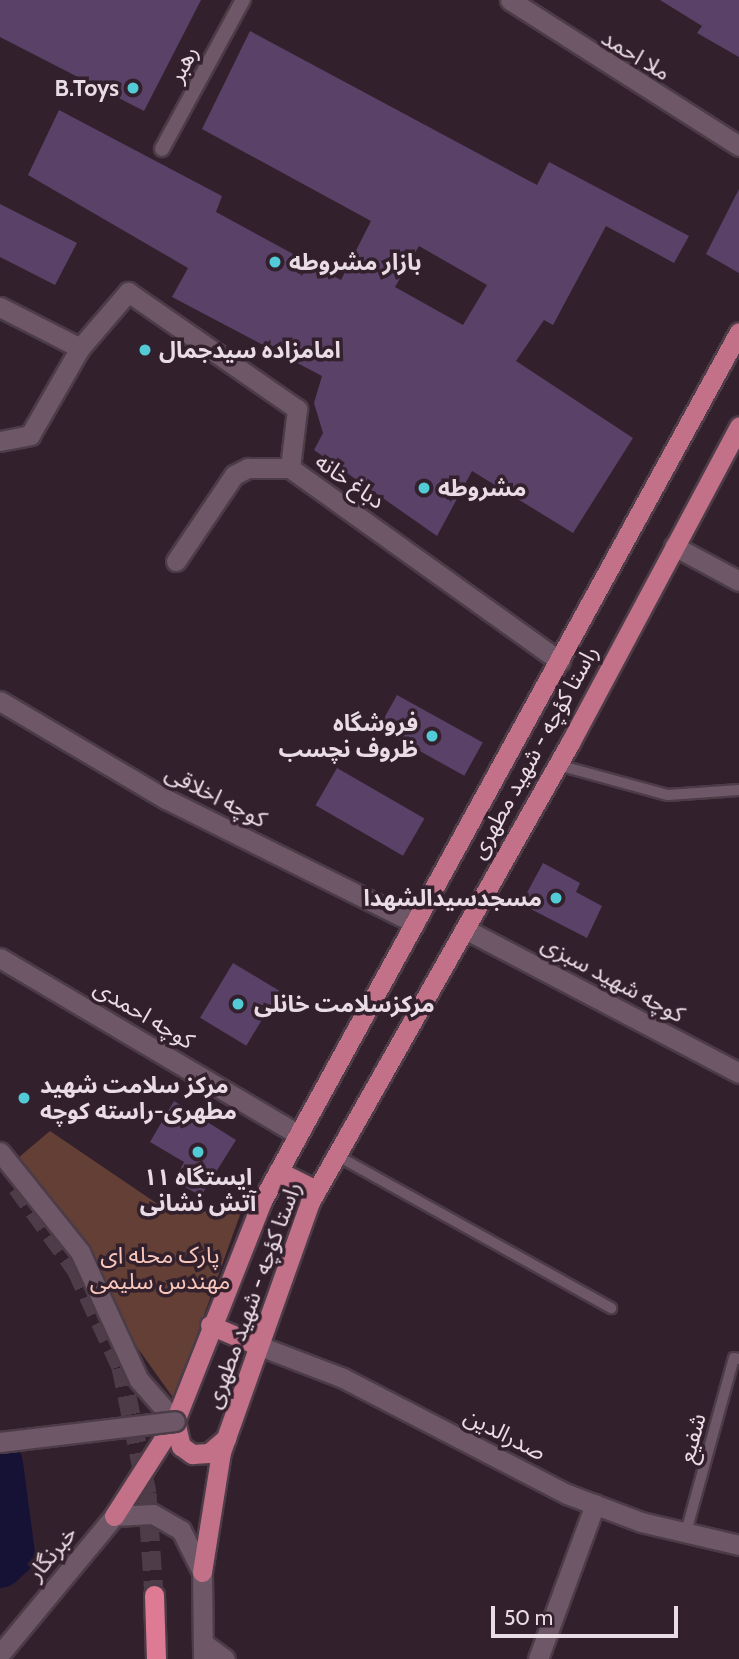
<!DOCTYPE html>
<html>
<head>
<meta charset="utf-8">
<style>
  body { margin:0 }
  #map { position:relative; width:739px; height:1659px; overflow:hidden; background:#33202d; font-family:Cabin,"Noto Sans Arabic",sans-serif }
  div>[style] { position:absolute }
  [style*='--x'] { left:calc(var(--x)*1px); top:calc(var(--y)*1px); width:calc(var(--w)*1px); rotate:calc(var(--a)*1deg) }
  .green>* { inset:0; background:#643f36 }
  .river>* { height:46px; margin:-23px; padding:0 23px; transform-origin:23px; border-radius:23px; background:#161236 }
  .building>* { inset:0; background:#594167; transform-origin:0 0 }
  .trunk-tunnel>* { height:19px; margin-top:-9.5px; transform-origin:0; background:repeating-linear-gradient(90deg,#4e3c49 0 19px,transparent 0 29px) }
  .roads { filter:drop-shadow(2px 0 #4c3c47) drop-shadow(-2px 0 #4c3c47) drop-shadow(0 2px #4c3c47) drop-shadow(0 -2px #4c3c47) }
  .service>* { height:10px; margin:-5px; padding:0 5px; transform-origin:5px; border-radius:5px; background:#6e5766 }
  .pedestrian>* { height:14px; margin:-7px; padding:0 7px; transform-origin:7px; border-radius:7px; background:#6e5766 }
  .minor>* { height:19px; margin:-9.5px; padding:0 9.5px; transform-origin:9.5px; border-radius:9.5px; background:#6e5766 }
  .secondary>* { height:19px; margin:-9.5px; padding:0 9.5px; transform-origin:9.5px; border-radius:9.5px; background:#6e5766 }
  .primary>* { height:19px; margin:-9.5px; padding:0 9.5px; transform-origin:9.5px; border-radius:9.5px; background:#c37188 }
  .trunk>* { height:19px; margin:-9.5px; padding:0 9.5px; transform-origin:9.5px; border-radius:9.5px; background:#df7a94 }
  .bridges { filter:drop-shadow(2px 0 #4c3c47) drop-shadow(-2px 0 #4c3c47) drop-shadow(0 2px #4c3c47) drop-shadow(0 -2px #4c3c47) }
  .minor-bridge>* { height:19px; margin:-9.5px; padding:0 9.5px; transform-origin:9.5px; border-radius:9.5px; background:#6e5766 }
  .dots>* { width:19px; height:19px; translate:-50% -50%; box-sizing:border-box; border:4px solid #33202d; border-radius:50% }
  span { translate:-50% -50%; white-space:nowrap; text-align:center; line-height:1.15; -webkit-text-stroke:7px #33202d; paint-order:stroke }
  .street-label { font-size:23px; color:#eadce5 }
  .poi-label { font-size:23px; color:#eadce5; font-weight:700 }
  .right { translate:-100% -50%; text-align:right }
  .left { translate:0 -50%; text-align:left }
  .park-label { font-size:23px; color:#f9c7bc }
  .scale { position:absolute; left:491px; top:1606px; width:187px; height:32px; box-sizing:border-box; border:4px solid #eadce5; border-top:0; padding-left:9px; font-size:21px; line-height:24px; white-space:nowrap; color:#eadce5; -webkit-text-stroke:5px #33202d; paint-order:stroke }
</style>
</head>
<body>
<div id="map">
  <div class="green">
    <div style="clip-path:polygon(50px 1131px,168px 1211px,241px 1212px,174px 1399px,122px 1326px,92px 1254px,18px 1158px)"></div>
  </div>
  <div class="river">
    <div style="--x:0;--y:1464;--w:91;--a:82.4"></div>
    <div style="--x:12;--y:1554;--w:16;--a:137"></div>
  </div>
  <div class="building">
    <div style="clip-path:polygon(0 0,201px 0,144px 111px,0 37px)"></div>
    <div style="clip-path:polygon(660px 0,739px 0,739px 57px,697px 33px,702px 26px)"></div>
    <div style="clip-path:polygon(evenodd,250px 31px,537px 185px,549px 162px,689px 236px,674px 263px,606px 226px,553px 325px,544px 320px,516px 361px,633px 438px,573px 533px,472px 471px,437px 536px,314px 450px,323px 433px,314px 403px,322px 376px,172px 297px,188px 268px,28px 175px,59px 110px,222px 196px,216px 212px,341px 280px,371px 221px,202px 129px,250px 31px,419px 246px,487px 285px,463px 325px,395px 287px,419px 246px)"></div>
    <div style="clip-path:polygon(739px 189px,739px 273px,706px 254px)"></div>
    <div style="clip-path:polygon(0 204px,77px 243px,55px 285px,0 257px)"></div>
    <div style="left:397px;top:695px;width:98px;height:38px;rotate:29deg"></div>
    <div style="left:337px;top:768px;width:101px;height:43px;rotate:30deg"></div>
    <div style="clip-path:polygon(543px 863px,580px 883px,576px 892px,602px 906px,587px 938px,521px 904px)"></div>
    <div style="left:233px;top:963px;width:54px;height:64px;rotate:31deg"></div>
    <div style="clip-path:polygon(174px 1101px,236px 1140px,201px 1196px,174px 1181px,184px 1162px,150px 1142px)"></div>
  </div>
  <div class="trunk-tunnel">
    <div style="--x:17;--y:1187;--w:101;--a:54.3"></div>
    <div style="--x:76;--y:1269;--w:108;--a:65.3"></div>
    <div style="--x:121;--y:1367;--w:129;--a:78.3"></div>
    <div style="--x:147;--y:1493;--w:102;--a:86.1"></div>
  </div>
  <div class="roads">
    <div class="service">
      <div style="--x:558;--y:765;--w:114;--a:15.3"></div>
      <div style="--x:668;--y:795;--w:71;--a:-4"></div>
      <div style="--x:336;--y:1155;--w:315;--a:29.1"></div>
      <div style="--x:686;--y:1532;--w:180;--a:-74.6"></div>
      <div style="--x:734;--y:1358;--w:5;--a:11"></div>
    </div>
    <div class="pedestrian">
      <div style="--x:162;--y:149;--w:170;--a:-61.5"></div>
    </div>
    <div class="minor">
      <div style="--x:510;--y:0;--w:272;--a:32.5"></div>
      <div style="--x:0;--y:307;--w:90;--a:27.1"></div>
      <div style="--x:80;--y:348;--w:74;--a:-49.4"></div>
      <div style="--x:128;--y:292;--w:206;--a:34.7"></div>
      <div style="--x:297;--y:409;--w:59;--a:96.8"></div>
      <div style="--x:290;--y:468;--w:332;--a:35.6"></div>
      <div style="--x:0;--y:441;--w:31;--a:-11"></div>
      <div style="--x:30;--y:435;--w:100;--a:-60.1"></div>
      <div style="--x:674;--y:546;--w:74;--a:28.3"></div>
      <div style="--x:176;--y:561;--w:104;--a:-56"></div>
      <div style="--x:234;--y:475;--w:16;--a:-27"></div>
      <div style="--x:248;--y:468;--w:42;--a:0"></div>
      <div style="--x:0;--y:701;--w:193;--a:30.6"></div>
      <div style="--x:166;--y:799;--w:278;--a:26.5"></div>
      <div style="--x:465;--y:929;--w:310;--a:27.7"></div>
      <div style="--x:0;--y:958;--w:346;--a:30.6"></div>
      <div style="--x:0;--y:1152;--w:128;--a:51.3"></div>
      <div style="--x:80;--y:1252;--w:141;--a:65.3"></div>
      <div style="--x:139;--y:1380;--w:55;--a:48.7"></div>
      <div style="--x:257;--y:1345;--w:92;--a:21"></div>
      <div style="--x:343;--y:1378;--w:252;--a:27.4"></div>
      <div style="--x:567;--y:1494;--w:79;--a:20.7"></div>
      <div style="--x:641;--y:1522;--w:101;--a:13.2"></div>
      <div style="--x:203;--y:1643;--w:27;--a:36"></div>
      <div style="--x:538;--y:1659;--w:165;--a:-69.8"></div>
    </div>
    <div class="secondary">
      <div style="--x:0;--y:1654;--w:179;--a:-50.4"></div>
      <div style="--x:114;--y:1516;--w:39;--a:-3"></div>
      <div style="--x:153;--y:1514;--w:32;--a:30"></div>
      <div style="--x:181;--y:1530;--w:47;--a:63.4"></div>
      <div style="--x:202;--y:1572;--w:87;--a:89.3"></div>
    </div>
    <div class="primary">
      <div style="--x:278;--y:1171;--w:42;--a:26.6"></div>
      <div style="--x:210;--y:1325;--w:51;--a:23.1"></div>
      <div style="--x:175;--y:1421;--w:26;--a:77"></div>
      <div style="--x:181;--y:1446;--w:14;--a:36"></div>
      <div style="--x:192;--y:1454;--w:17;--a:-3"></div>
      <div style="--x:209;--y:1453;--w:23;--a:-41"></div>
      <div style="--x:114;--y:1516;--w:113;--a:-57.3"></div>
      <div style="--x:175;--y:1421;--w:237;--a:-68.4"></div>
      <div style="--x:262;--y:1201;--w:991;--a:-61.24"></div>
      <div style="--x:202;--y:1572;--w:121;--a:-81"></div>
      <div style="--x:221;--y:1452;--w:265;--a:-70.4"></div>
      <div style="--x:310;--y:1202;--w:528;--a:-60.47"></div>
      <div style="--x:570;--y:743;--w:359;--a:-61.9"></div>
    </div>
    <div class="trunk">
      <div style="--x:154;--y:1595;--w:64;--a:88.2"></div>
    </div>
  </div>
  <div class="bridges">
    <div class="minor-bridge">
      <div style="--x:0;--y:1442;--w:176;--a:-6.8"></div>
    </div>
  </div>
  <div class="dots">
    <div style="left:133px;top:88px;background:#52cbd7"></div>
    <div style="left:275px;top:262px;background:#52cbd7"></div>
    <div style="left:145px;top:350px;background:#52cbd7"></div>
    <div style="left:424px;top:488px;background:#52cbd7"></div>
    <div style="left:432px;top:736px;background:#52cbd7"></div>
    <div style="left:556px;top:898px;background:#52cbd7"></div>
    <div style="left:238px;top:1004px;background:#52cbd7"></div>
    <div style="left:24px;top:1098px;background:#52cbd7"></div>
    <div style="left:198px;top:1152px;background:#52cbd7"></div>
  </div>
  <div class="street-label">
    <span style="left:636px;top:55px;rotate:31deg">ملا احمد</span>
    <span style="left:183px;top:64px;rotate:-62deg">رهبر</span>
    <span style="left:350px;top:481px;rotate:35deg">دباغ خانه</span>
    <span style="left:534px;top:752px;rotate:-61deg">راستا کؤچه - شهید مطهری</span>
    <span style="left:216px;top:796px;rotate:27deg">کوچه اخلاقی</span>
    <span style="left:613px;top:979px;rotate:28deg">کوچه شهید سبزی</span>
    <span style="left:144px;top:1014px;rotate:31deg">کوچه احمدی</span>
    <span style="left:253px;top:1295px;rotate:-70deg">راستا کؤچه - شهید مطهری</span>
    <span style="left:505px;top:1434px;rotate:27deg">صدرالدین</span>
    <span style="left:692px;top:1438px;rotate:-75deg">شفیع</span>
    <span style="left:52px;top:1553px;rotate:-50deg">خبرنگار</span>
  </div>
  <div class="poi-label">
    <span class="right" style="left:119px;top:88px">B.Toys</span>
    <span class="left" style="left:289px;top:262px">بازار مشروطه</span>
    <span class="left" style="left:159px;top:350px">امامزاده سیدجمال</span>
    <span class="left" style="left:438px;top:488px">مشروطه</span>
    <span class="right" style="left:418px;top:736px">فروشگاه<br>ظروف نچسب</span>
    <span class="right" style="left:542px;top:898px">مسجدسیدالشهدا</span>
    <span class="left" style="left:254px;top:1004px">مرکزسلامت خانلی</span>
    <span class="left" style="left:40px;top:1098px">مرکز سلامت شهید<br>مطهری-راسته کوچه</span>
    <span style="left:198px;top:1190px">ایستگاه ۱۱<br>آتش نشانی</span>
  </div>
  <div class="park-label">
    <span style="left:160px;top:1268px">پارک محله ای<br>مهندس سلیمی</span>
  </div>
  <div class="scale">50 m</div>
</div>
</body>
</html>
